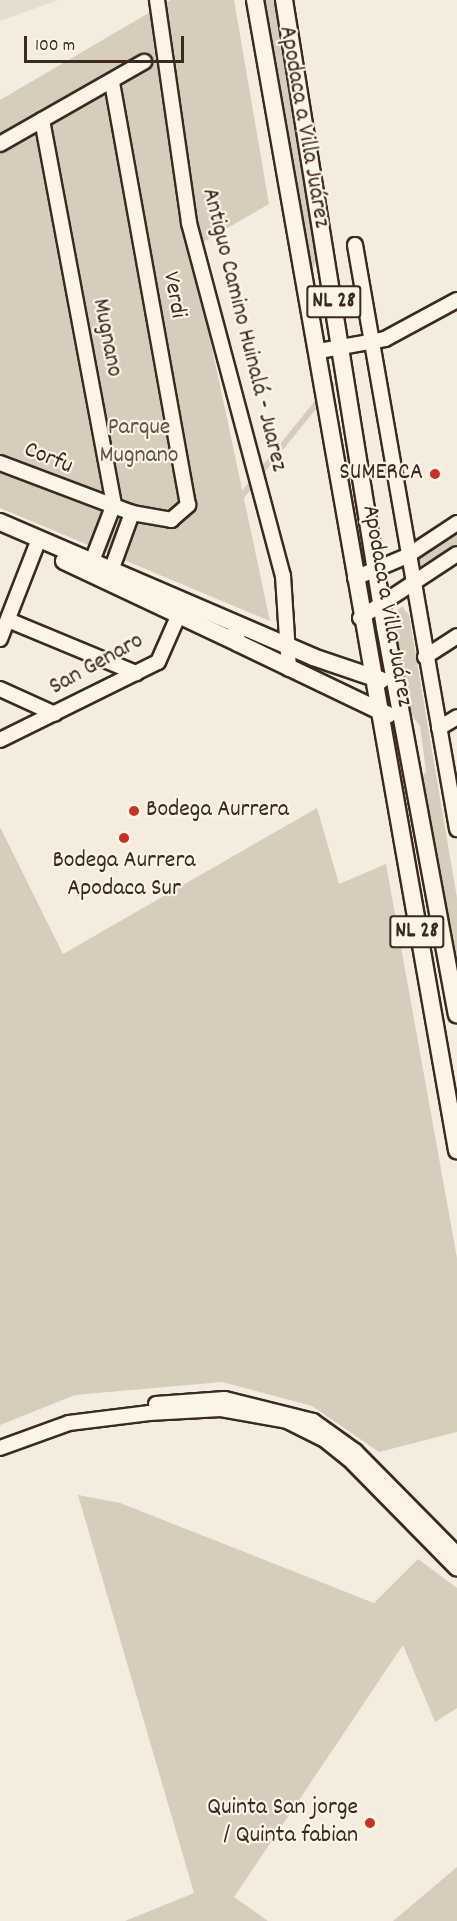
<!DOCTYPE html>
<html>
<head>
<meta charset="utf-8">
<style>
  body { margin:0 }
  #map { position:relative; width:457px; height:1921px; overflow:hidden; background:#f4eddd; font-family:Dekko,sans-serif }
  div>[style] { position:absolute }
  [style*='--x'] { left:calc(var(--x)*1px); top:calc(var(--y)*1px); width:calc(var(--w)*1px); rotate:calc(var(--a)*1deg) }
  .built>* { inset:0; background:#e5ddce }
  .green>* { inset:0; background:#d6cdbd; transform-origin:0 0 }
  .roads { filter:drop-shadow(2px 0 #3b2a1e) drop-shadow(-2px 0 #3b2a1e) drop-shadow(0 2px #3b2a1e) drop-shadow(0 -2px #3b2a1e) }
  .minor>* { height:14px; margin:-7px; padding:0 7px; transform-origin:7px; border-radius:7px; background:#fcf5e5 }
  .major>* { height:16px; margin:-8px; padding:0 8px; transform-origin:8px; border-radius:8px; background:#fcf5e5 }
  .dots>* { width:16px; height:16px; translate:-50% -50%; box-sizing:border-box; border:3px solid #fcf5e5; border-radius:50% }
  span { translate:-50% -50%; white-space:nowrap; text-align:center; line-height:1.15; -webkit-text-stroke:4.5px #fcf5e5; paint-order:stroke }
  .shield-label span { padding:2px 4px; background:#fcf5e5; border:2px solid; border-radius:4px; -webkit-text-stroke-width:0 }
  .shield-label { font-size:22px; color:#3b2a1e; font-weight:700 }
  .street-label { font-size:24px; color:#3b2a1e }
  .park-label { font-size:24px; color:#625346 }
  .poi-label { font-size:24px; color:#3b2a1e }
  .right { translate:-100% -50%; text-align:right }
  .left { translate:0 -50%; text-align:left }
  .scale { position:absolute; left:24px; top:36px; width:160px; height:27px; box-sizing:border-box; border:3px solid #3b2a1e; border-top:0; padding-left:8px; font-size:18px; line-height:21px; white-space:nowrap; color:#3b2a1e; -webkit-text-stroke:4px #fcf5e5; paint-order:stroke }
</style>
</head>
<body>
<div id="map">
  <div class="built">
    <div style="clip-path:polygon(0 0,58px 0,0 21px)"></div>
  </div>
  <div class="green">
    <div style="clip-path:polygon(171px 0,234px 0,269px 204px,191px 249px,270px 621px,0 508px,0 100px)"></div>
    <div style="clip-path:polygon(261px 0,275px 0,318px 260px,313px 268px,308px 268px)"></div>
    <div style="left:331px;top:381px;width:6px;height:172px;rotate:39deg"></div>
    <div style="clip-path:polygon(457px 532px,457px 546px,419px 566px,418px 556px)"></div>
    <div style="clip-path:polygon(402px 606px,409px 615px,457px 898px,457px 955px,452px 960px,420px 780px,426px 771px,420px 726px,409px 712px,396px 630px,394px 615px)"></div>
    <div style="clip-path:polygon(317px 808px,339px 884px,386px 864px,457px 1258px,457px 1432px,379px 1452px,312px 1406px,222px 1382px,75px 1395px,0 1425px,0 827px,63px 954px)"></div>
    <div style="clip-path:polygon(411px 852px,457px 1088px,457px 1132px)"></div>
    <div style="clip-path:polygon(78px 1495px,120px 1503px,374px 1603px,418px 1559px,457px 1588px,457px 1708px,435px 1722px,403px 1645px,234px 1897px,268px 1921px,125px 1921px,194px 1893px)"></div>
    <div style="clip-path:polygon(457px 1867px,457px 1921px,393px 1921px)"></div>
  </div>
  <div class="roads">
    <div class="minor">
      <div style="--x:157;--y:0;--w:225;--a:81.8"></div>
      <div style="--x:189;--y:223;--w:365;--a:75.1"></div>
      <div style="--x:283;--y:576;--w:93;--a:86.3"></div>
      <div style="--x:42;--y:120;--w:391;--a:79.4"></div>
      <div style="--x:114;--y:504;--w:61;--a:111.1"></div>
      <div style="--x:0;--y:144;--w:166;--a:-29.7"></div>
      <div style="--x:355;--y:245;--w:593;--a:80.09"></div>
      <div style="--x:319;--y:351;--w:67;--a:-10.3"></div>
      <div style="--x:385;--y:339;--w:82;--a:-28.4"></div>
      <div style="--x:0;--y:463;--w:141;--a:20.7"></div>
      <div style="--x:132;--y:513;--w:40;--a:10"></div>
      <div style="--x:171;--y:520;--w:23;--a:-41"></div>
      <div style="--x:188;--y:505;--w:431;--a:-100.2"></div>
      <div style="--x:112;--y:568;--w:59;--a:-70"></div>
      <div style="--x:355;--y:578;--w:56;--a:-22.9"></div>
      <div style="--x:407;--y:556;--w:60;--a:-33.4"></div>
      <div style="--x:360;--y:618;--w:116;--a:-33.4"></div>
      <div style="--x:8;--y:620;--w:139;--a:22.5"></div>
      <div style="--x:0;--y:639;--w:107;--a:-68.7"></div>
      <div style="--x:425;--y:657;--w:38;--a:-33"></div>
      <div style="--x:0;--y:689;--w:60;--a:24.4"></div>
      <div style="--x:439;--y:728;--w:21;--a:-31"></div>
      <div style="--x:0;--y:740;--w:176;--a:-26.3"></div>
      <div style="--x:158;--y:662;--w:62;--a:-66.3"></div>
      <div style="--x:156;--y:1404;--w:69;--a:-4.1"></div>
      <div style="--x:225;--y:1399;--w:91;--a:14"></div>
      <div style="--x:313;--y:1421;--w:52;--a:35.5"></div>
      <div style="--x:355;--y:1451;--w:145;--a:45.3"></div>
      <div style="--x:0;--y:1448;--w:73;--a:-19.9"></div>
      <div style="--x:69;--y:1423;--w:81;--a:-7.1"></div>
      <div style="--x:149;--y:1413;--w:72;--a:-3.2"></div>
      <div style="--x:221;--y:1409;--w:67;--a:10.3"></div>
      <div style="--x:287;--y:1421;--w:42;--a:26.6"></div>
      <div style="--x:325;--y:1440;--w:36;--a:39"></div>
      <div style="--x:353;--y:1463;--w:148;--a:45.5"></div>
    </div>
    <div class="major">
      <div style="--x:255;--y:0;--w:1168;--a:80.04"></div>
      <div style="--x:284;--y:0;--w:635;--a:80.85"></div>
      <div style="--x:385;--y:627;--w:394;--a:79.5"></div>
      <div style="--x:0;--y:522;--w:341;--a:23.3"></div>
      <div style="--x:313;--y:657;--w:72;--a:18.7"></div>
      <div style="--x:64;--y:561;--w:192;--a:25.2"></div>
      <div style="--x:235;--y:634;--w:9;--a:72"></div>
      <div style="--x:238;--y:643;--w:166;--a:25.6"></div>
    </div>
  </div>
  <div class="dots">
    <div style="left:435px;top:474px;background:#c8321e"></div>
    <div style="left:134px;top:811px;background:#c8321e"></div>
    <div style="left:124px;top:838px;background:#c8321e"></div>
    <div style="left:370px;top:1823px;background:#c8321e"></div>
  </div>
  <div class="shield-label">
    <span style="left:334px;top:302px">NL 28</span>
    <span style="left:417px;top:932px">NL 28</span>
  </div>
  <div class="street-label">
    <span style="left:303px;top:127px;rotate:80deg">Apodaca a Villa Juárez</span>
    <span style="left:173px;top:295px;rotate:80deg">Verdi</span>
    <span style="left:243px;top:330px;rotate:76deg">Antiguo Camino Huinalá - Juarez</span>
    <span style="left:106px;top:338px;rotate:79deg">Mugnano</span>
    <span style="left:48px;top:459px;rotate:22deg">Corfu</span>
    <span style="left:386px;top:606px;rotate:80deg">Apodaca a Villa Juárez</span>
    <span style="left:97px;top:665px;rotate:-29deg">San Genaro</span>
  </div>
  <div class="park-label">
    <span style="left:139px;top:443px">Parque<br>Mugnano</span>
  </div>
  <div class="poi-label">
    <span class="right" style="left:423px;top:474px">SUMERCA</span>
    <span class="left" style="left:146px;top:811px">Bodega Aurrera</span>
    <span style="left:124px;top:876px">Bodega Aurrera<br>Apodaca Sur</span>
    <span class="right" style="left:358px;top:1823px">Quinta San jorge<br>/ Quinta fabian</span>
  </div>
  <div class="scale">100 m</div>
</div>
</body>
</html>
